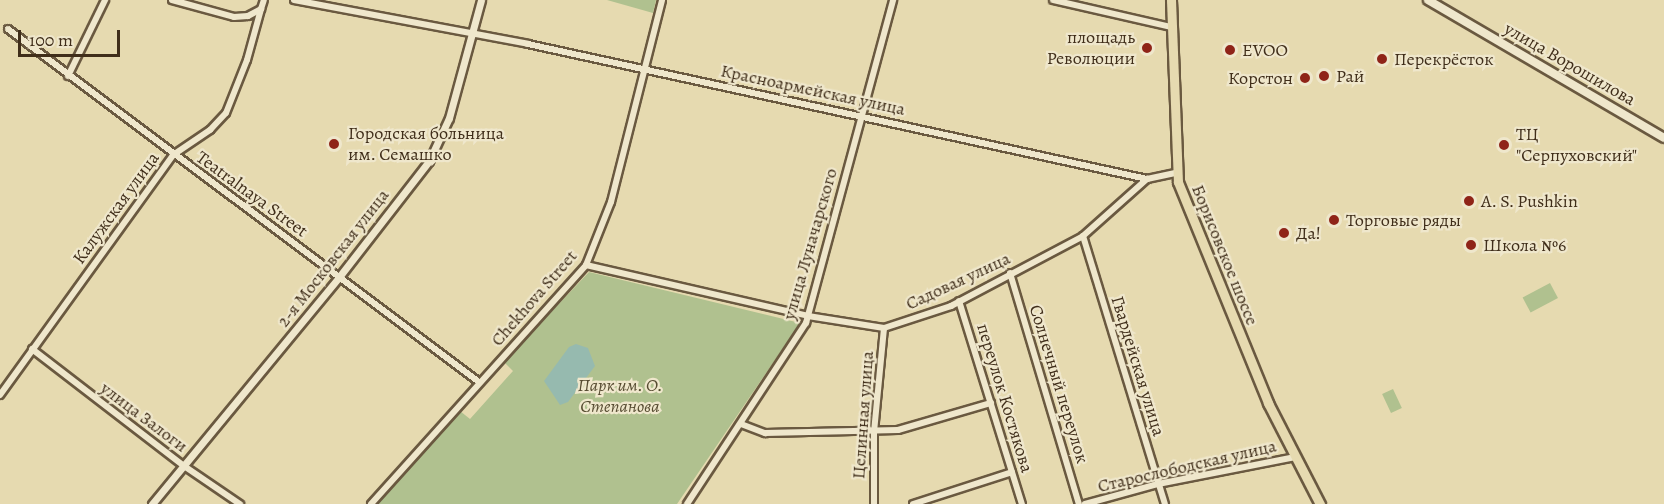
<!DOCTYPE html>
<html>
<head>
<meta charset="utf-8">
<style>
  body { margin:0 }
  #map { position:relative; width:1664px; height:504px; overflow:hidden; background:#e6dab0; font-family:Alegreya,serif }
  div>[style] { position:absolute }
  [style*='--x'] { left:calc(var(--x)*1px); top:calc(var(--y)*1px); width:calc(var(--w)*1px); rotate:calc(var(--a)*1deg) }
  .green>* { inset:0; background:#b0c18f; transform-origin:0 0 }
  .water>* { inset:0; background:#96baaf }
  .roads { filter:drop-shadow(2px 0 #6a5940) drop-shadow(-2px 0 #6a5940) drop-shadow(0 2px #6a5940) drop-shadow(0 -2px #6a5940) }
  .minor>* { height:6px; margin:-3px; padding:0 3px; transform-origin:3px; border-radius:3px; background:#efe7cc }
  .tertiary>* { height:7px; margin:-3.5px; padding:0 3.5px; transform-origin:3.5px; border-radius:3.5px; background:#efe7cc }
  .secondary>* { height:8px; margin:-4px; padding:0 4px; transform-origin:4px; border-radius:4px; background:#efe7cc }
  .primary>* { height:9px; margin:-4.5px; padding:0 4.5px; transform-origin:4.5px; border-radius:4.5px; background:#e6dab0 }
  .dots>* { width:16px; height:16px; translate:-50% -50%; box-sizing:border-box; border:3px solid #efe7cc; border-radius:50% }
  span { translate:-50% -50%; white-space:nowrap; text-align:center; line-height:1.15; -webkit-text-stroke:4.5px #efe7cc; paint-order:stroke }
  .poi-label { font-size:18px; color:#402e1a }
  .right { translate:-100% -50%; text-align:right }
  .left { translate:0 -50%; text-align:left }
  .street-label { font-size:18px; color:#402e1a }
  .park-label { font-size:18px; color:#564b31; font-style:italic }
  .scale { position:absolute; left:18px; top:30px; width:102px; height:27px; box-sizing:border-box; border:3px solid #402e1a; border-top:0; padding-left:8px; font-size:18px; line-height:21px; white-space:nowrap; color:#402e1a; -webkit-text-stroke:4px #efe7cc; paint-order:stroke }
</style>
</head>
<body>
<div id="map">
  <div class="green">
    <div style="clip-path:polygon(607px 0,656px 0,653px 13px)"></div>
    <div style="clip-path:polygon(589px 272px,800px 323px,677px 504px,376px 504px,460px 411px,470px 419px,513px 371px,504px 362px)"></div>
    <div style="left:1550px;top:283px;width:17px;height:31px;rotate:62deg"></div>
    <div style="left:1393px;top:389px;width:21px;height:12px;rotate:65deg"></div>
  </div>
  <div class="water">
    <div style="clip-path:polygon(576px 344px,588px 348px,595px 366px,568px 402px,560px 405px,544px 381px,569px 347px)"></div>
  </div>
  <div class="roads">
    <div class="minor">
      <div style="--x:172;--y:0;--w:64;--a:15.3"></div>
      <div style="--x:234;--y:17;--w:14;--a:-4"></div>
      <div style="--x:248;--y:16;--w:15;--a:-28"></div>
      <div style="--x:261;--y:9;--w:9;--a:-72"></div>
      <div style="--x:294;--y:0;--w:238;--a:10.6"></div>
      <div style="--x:528;--y:44;--w:634;--a:12.3"></div>
      <div style="--x:1053;--y:0;--w:121;--a:12.9"></div>
      <div style="--x:8;--y:29;--w:589;--a:36.85"></div>
      <div style="--x:68;--y:76;--w:85;--a:-64"></div>
      <div style="--x:1083;--y:236;--w:280;--a:73"></div>
      <div style="--x:586;--y:265;--w:228;--a:12.9"></div>
      <div style="--x:808;--y:316;--w:77;--a:9"></div>
      <div style="--x:884;--y:328;--w:71;--a:-18.2"></div>
      <div style="--x:951;--y:306;--w:149;--a:-27.9"></div>
      <div style="--x:1083;--y:236;--w:86;--a:-41.7"></div>
      <div style="--x:1147;--y:179;--w:30;--a:-12"></div>
      <div style="--x:1010;--y:273;--w:241;--a:73.4"></div>
      <div style="--x:959;--y:301;--w:213;--a:72.8"></div>
      <div style="--x:32;--y:349;--w:192;--a:37.6"></div>
      <div style="--x:184;--y:466;--w:68;--a:34.2"></div>
      <div style="--x:0;--y:395;--w:296;--a:-54.2"></div>
      <div style="--x:173;--y:155;--w:45;--a:-34"></div>
      <div style="--x:210;--y:130;--w:23;--a:-47"></div>
      <div style="--x:226;--y:113;--w:57;--a:-68.4"></div>
      <div style="--x:247;--y:60;--w:53;--a:-74.6"></div>
      <div style="--x:741;--y:424;--w:26;--a:21"></div>
      <div style="--x:765;--y:433;--w:133;--a:-1.3"></div>
      <div style="--x:898;--y:430;--w:97;--a:-16.2"></div>
      <div style="--x:371;--y:504;--w:321;--a:-48"></div>
      <div style="--x:586;--y:265;--w:68;--a:-68.4"></div>
      <div style="--x:611;--y:202;--w:208;--a:-75.8"></div>
      <div style="--x:687;--y:504;--w:217;--a:-56.7"></div>
      <div style="--x:806;--y:323;--w:335;--a:-74.9"></div>
      <div style="--x:874;--y:504;--w:72;--a:-90"></div>
      <div style="--x:874;--y:432;--w:104;--a:-84.5"></div>
      <div style="--x:913;--y:504;--w:104;--a:-17.9"></div>
      <div style="--x:1085;--y:504;--w:76;--a:-15.3"></div>
      <div style="--x:1158;--y:484;--w:140;--a:-11.1"></div>
    </div>
    <div class="tertiary">
      <div style="--x:152;--y:504;--w:294;--a:-50.5"></div>
      <div style="--x:339;--y:277;--w:147;--a:-52.2"></div>
      <div style="--x:429;--y:161;--w:47;--a:-65.1"></div>
      <div style="--x:449;--y:118;--w:122;--a:-74.8"></div>
    </div>
    <div class="secondary">
      <div style="--x:1428;--y:0;--w:273;--a:30.3"></div>
    </div>
    <div class="primary">
      <div style="--x:1171;--y:0;--w:182;--a:87.8"></div>
      <div style="--x:1178;--y:182;--w:239;--a:67.8"></div>
      <div style="--x:1268;--y:403;--w:114;--a:62.8"></div>
    </div>
  </div>
  <div class="dots">
    <div style="left:1147px;top:48px;background:#8f2418"></div>
    <div style="left:1230px;top:50px;background:#8f2418"></div>
    <div style="left:1382px;top:59px;background:#8f2418"></div>
    <div style="left:1324px;top:76px;background:#8f2418"></div>
    <div style="left:1305px;top:78px;background:#8f2418"></div>
    <div style="left:334px;top:144px;background:#8f2418"></div>
    <div style="left:1504px;top:145px;background:#8f2418"></div>
    <div style="left:1469px;top:201px;background:#8f2418"></div>
    <div style="left:1334px;top:220px;background:#8f2418"></div>
    <div style="left:1284px;top:233px;background:#8f2418"></div>
    <div style="left:1471px;top:245px;background:#8f2418"></div>
  </div>
  <div class="poi-label">
    <span class="right" style="left:1135px;top:48px">площадь<br>Революции</span>
    <span class="left" style="left:1242px;top:50px">EVOO</span>
    <span class="left" style="left:1394px;top:59px">Перекрёсток</span>
    <span class="left" style="left:1336px;top:76px">Рай</span>
    <span class="right" style="left:1293px;top:78px">Корстон</span>
    <span class="left" style="left:348px;top:144px">Городская больница<br>им. Семашко</span>
    <span class="left" style="left:1516px;top:145px">ТЦ<br>"Серпуховский"</span>
    <span class="left" style="left:1481px;top:201px">A. S. Pushkin</span>
    <span class="left" style="left:1346px;top:220px">Торговые ряды</span>
    <span class="left" style="left:1296px;top:233px">Да!</span>
    <span class="left" style="left:1483px;top:245px">Школа №6</span>
  </div>
  <div class="street-label">
    <span style="left:1570px;top:64px;rotate:30deg">улица Ворошилова</span>
    <span style="left:813px;top:90px;rotate:12deg">Красноармейская улица</span>
    <span style="left:252px;top:194px;rotate:36deg">Teatralnaya Street</span>
    <span style="left:116px;top:208px;rotate:-54deg">Калужская улица</span>
    <span style="left:810px;top:244px;rotate:-74deg">улица Луначарского</span>
    <span style="left:1225px;top:255px;rotate:68deg">Борисовское шоссе</span>
    <span style="left:333px;top:258px;rotate:-52deg">2-я Московская улица</span>
    <span style="left:958px;top:281px;rotate:-25deg">Садовая улица</span>
    <span style="left:534px;top:298px;rotate:-49deg">Chekhova Street</span>
    <span style="left:1138px;top:366px;rotate:73deg">Гвардейская улица</span>
    <span style="left:1059px;top:384px;rotate:73deg">Солнечный переулок</span>
    <span style="left:1005px;top:398px;rotate:73deg">переулок Костякова</span>
    <span style="left:863px;top:415px;rotate:-86deg">Целинная улица</span>
    <span style="left:144px;top:417px;rotate:37deg">улица Залоги</span>
    <span style="left:1187px;top:466px;rotate:-13deg">Старослободская улица</span>
  </div>
  <div class="park-label">
    <span style="left:620px;top:396px">Парк им. О.<br>Степанова</span>
  </div>
  <div class="scale">100 m</div>
</div>
</body>
</html>
